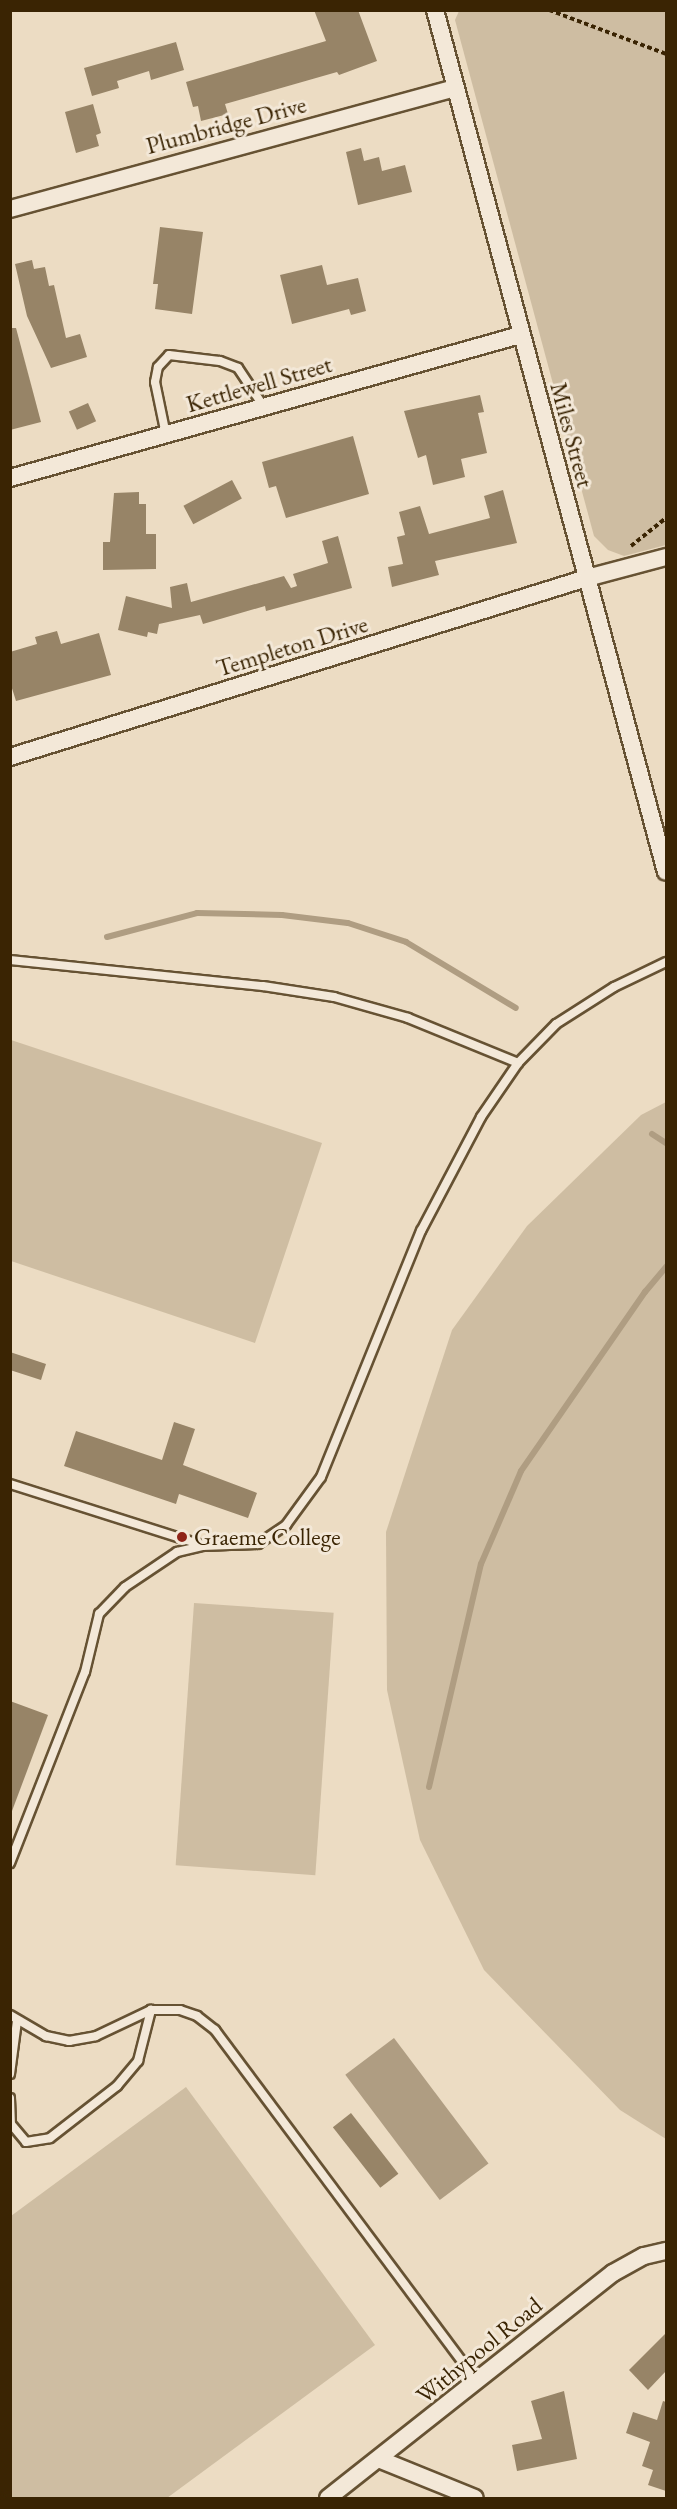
<!DOCTYPE html>
<html>
<head>
<meta charset="utf-8">
<style>
  body { margin:0 }
  #map { position:relative; width:677px; height:2509px; overflow:hidden; background:#ecdcc3; font-family:"EB Garamond",serif }
  div>[style] { position:absolute }
  [style*='--x'] { left:calc(var(--x)*1px); top:calc(var(--y)*1px); width:calc(var(--w)*1px); rotate:calc(var(--a)*1deg) }
  .green>* { inset:0; background:#cebda2; transform-origin:0 0 }
  .water>* { inset:0; background:#af9d82; transform-origin:0 0 }
  .stream>* { height:6px; margin:-3px; padding:0 3px; transform-origin:3px; border-radius:3px; background:#af9d82 }
  .building>* { inset:0; background:#978467; transform-origin:0 0 }
  .path>* { height:4px; margin-top:-2px; transform-origin:0; background:repeating-linear-gradient(90deg,#3a2403 0 4.5px,transparent 0 7.5px) }
  .roads { filter:drop-shadow(2px 0 #665233) drop-shadow(-2px 0 #665233) drop-shadow(0 2px #665233) drop-shadow(0 -2px #665233) }
  .service>* { height:8px; margin:-4px; padding:0 4px; transform-origin:4px; border-radius:4px; background:#f3e8d8 }
  .minor>* { height:16px; margin:-8px; padding:0 8px; transform-origin:8px; border-radius:8px; background:#f3e8d8 }
  .dots>* { width:16px; height:16px; translate:-50% -50%; box-sizing:border-box; border:3px solid #f3e8d8; border-radius:50% }
  span { translate:-50% -50%; white-space:nowrap; text-align:center; line-height:1.15; -webkit-text-stroke:6px #f3e8d8; paint-order:stroke }
  .street-label { font-size:24px; color:#3a2403 }
  .poi-label { font-size:24px; color:#3a2403 }
  .left { translate:0 -50%; text-align:left }
  .frame { position:absolute; inset:0; border:12px solid #3a2403; pointer-events:none }
</style>
</head>
<body>
<div id="map">
  <div class="green">
    <div style="clip-path:polygon(459px 11px,666px 11px,666px 545px,624px 556px,608px 550px,594px 536px,455px 20px)"></div>
    <div style="clip-path:polygon(11px 1040px,322px 1143px,255px 1343px,11px 1261px)"></div>
    <div style="clip-path:polygon(666px 1102px,666px 2139px,620px 2110px,484px 1970px,420px 1840px,387px 1690px,386px 1532px,452px 1330px,527px 1226px,641px 1115px)"></div>
    <div style="left:194px;top:1603px;width:140px;height:263px;rotate:4deg"></div>
    <div style="clip-path:polygon(186px 2087px,375px 2345px,167px 2498px,11px 2498px,11px 2216px)"></div>
  </div>
  <div class="water">
    <div style="left:394px;top:2038px;width:157px;height:61px;rotate:53deg"></div>
  </div>
  <div class="stream">
    <div style="--x:107;--y:937;--w:93;--a:-14.9"></div>
    <div style="--x:197;--y:913;--w:85;--a:1.3"></div>
    <div style="--x:282;--y:915;--w:66;--a:6.9"></div>
    <div style="--x:348;--y:923;--w:61;--a:18.1"></div>
    <div style="--x:406;--y:942;--w:128;--a:31"></div>
    <div style="--x:652;--y:1134;--w:17;--a:33"></div>
    <div style="--x:429;--y:1787;--w:229;--a:-76.9"></div>
    <div style="--x:481;--y:1564;--w:101;--a:-66.7"></div>
    <div style="--x:521;--y:1471;--w:218;--a:-55.3"></div>
    <div style="--x:645;--y:1292;--w:33;--a:-50"></div>
  </div>
  <div class="building">
    <div style="clip-path:polygon(314px 10px,358px 10px,377px 61px,339px 75px,337px 72px,225px 104px,228px 114px,201px 121px,198px 106px,193px 107px,186px 82px,326px 41px)"></div>
    <div style="clip-path:polygon(176px 42px,184px 70px,151px 80px,149px 71px,117px 81px,119px 88px,92px 96px,84px 68px)"></div>
    <div style="clip-path:polygon(93px 104px,101px 133px,96px 135px,99px 146px,76px 153px,65px 112px)"></div>
    <div style="clip-path:polygon(361px 148px,364px 161px,379px 157px,382px 171px,405px 165px,412px 192px,358px 205px,346px 152px)"></div>
    <div style="clip-path:polygon(160px 227px,203px 232px,192px 314px,155px 309px,158px 284px,153px 284px)"></div>
    <div style="clip-path:polygon(32px 260px,34px 269px,45px 267px,49px 286px,54px 285px,66px 338px,80px 334px,87px 357px,51px 368px,27px 316px,15px 264px)"></div>
    <div style="clip-path:polygon(322px 265px,327px 285px,358px 278px,366px 311px,351px 315px,349px 309px,292px 324px,280px 275px)"></div>
    <div style="clip-path:polygon(10px 328px,16px 328px,41px 422px,10px 430px)"></div>
    <div style="clip-path:polygon(480px 395px,484px 412px,478px 413px,487px 453px,461px 459px,465px 477px,433px 485px,426px 455px,418px 458px,404px 411px)"></div>
    <div style="left:88px;top:403px;width:20px;height:21px;rotate:66deg"></div>
    <div style="clip-path:polygon(353px 436px,369px 494px,286px 518px,276px 486px,269px 488px,262px 462px)"></div>
    <div style="left:232px;top:480px;width:21px;height:55px;rotate:62deg"></div>
    <div style="clip-path:polygon(503px 490px,517px 543px,435px 561px,439px 575px,392px 587px,388px 567px,403px 564px,397px 537px,405px 535px,399px 512px,420px 506px,429px 534px,490px 518px,484px 496px)"></div>
    <div style="clip-path:polygon(139px 492px,139px 504px,146px 504px,146px 534px,156px 534px,156px 569px,103px 570px,103px 542px,110px 542px,114px 493px)"></div>
    <div style="clip-path:polygon(338px 536px,352px 588px,266px 611px,265px 606px,203px 624px,200px 615px,159px 624px,157px 634px,148px 632px,147px 637px,118px 630px,126px 596px,172px 608px,170px 587px,187px 583px,191px 602px,284px 576px,291px 588px,297px 586px,293px 574px,328px 563px,322px 541px)"></div>
    <div style="clip-path:polygon(57px 631px,61px 644px,99px 633px,111px 675px,16px 701px,10px 682px,10px 652px,37px 644px,35px 637px)"></div>
    <div style="clip-path:polygon(10px 1352px,46px 1364px,41px 1380px,10px 1370px)"></div>
    <div style="clip-path:polygon(174px 1422px,195px 1429px,183px 1465px,257px 1493px,248px 1518px,179px 1494px,176px 1504px,64px 1466px,76px 1431px,162px 1460px)"></div>
    <div style="clip-path:polygon(10px 1701px,48px 1715px,12px 1811px,10px 1811px)"></div>
    <div style="left:351px;top:2113px;width:77px;height:23px;rotate:52deg"></div>
    <div style="clip-path:polygon(666px 2333px,666px 2371px,648px 2390px,629px 2370px)"></div>
    <div style="clip-path:polygon(564px 2391px,577px 2459px,517px 2471px,512px 2445px,542px 2439px,531px 2401px)"></div>
    <div style="clip-path:polygon(663px 2401px,666px 2402px,666px 2491px,648px 2485px,653px 2470px,642px 2466px,650px 2442px,626px 2433px,633px 2412px,657px 2420px)"></div>
  </div>
  <div class="path">
    <div style="--x:549;--y:10;--w:125;--a:20.6"></div>
    <div style="--x:631;--y:546;--w:45;--a:-38.7"></div>
  </div>
  <div class="roads">
    <div class="service">
      <div style="--x:166;--y:435;--w:54;--a:-101.7"></div>
      <div style="--x:155;--y:382;--w:15;--a:-79"></div>
      <div style="--x:158;--y:367;--w:16;--a:-47"></div>
      <div style="--x:169;--y:355;--w:51;--a:6.7"></div>
      <div style="--x:220;--y:361;--w:19;--a:21"></div>
      <div style="--x:238;--y:368;--w:47;--a:56.3"></div>
      <div style="--x:10;--y:960;--w:254;--a:5.9"></div>
      <div style="--x:263;--y:986;--w:72;--a:8.8"></div>
      <div style="--x:334;--y:997;--w:77;--a:15.8"></div>
      <div style="--x:408;--y:1018;--w:119;--a:22.2"></div>
      <div style="--x:10;--y:1484;--w:201;--a:17.6"></div>
      <div style="--x:10;--y:1863;--w:205;--a:-68.6"></div>
      <div style="--x:85;--y:1672;--w:60;--a:-76.4"></div>
      <div style="--x:99;--y:1614;--w:37;--a:-46"></div>
      <div style="--x:125;--y:1587;--w:63;--a:-33.9"></div>
      <div style="--x:177;--y:1552;--w:26;--a:-13"></div>
      <div style="--x:202;--y:1546;--w:56;--a:-2"></div>
      <div style="--x:258;--y:1544;--w:34;--a:-34"></div>
      <div style="--x:286;--y:1525;--w:59;--a:-53.9"></div>
      <div style="--x:321;--y:1477;--w:266;--a:-67.9"></div>
      <div style="--x:421;--y:1231;--w:129;--a:-62.2"></div>
      <div style="--x:481;--y:1117;--w:65;--a:-55.6"></div>
      <div style="--x:518;--y:1063;--w:54;--a:-45.7"></div>
      <div style="--x:556;--y:1024;--w:69;--a:-32.5"></div>
      <div style="--x:614;--y:987;--w:58;--a:-25.7"></div>
      <div style="--x:10;--y:2015;--w:42;--a:30.3"></div>
      <div style="--x:46;--y:2036;--w:24;--a:12"></div>
      <div style="--x:69;--y:2041;--w:27;--a:-10"></div>
      <div style="--x:96;--y:2036;--w:61;--a:-25.3"></div>
      <div style="--x:151;--y:2010;--w:29;--a:0"></div>
      <div style="--x:180;--y:2010;--w:18;--a:19"></div>
      <div style="--x:197;--y:2016;--w:23;--a:38"></div>
      <div style="--x:215;--y:2030;--w:438;--a:53.3"></div>
      <div style="--x:10;--y:2074;--w:53;--a:-82.5"></div>
      <div style="--x:10;--y:2098;--w:26;--a:88"></div>
      <div style="--x:11;--y:2124;--w:23;--a:50"></div>
      <div style="--x:26;--y:2142;--w:24;--a:-9"></div>
      <div style="--x:50;--y:2138;--w:85;--a:-37.8"></div>
      <div style="--x:117;--y:2086;--w:33;--a:-50"></div>
      <div style="--x:138;--y:2061;--w:53;--a:-75.7"></div>
    </div>
    <div class="minor">
      <div style="--x:435;--y:10;--w:892;--a:75"></div>
      <div style="--x:10;--y:209;--w:460;--a:-15.2"></div>
      <div style="--x:10;--y:478;--w:530;--a:-15.66"></div>
      <div style="--x:10;--y:757;--w:604;--a:-17.24"></div>
      <div style="--x:587;--y:578;--w:82;--a:-14.9"></div>
      <div style="--x:381;--y:2460;--w:101;--a:22"></div>
      <div style="--x:328;--y:2498;--w:363;--a:-38.3"></div>
      <div style="--x:613;--y:2273;--w:35;--a:-29"></div>
      <div style="--x:644;--y:2256;--w:23;--a:-13"></div>
    </div>
  </div>
  <div class="dots">
    <div style="left:182px;top:1537px;background:#8f2418"></div>
  </div>
  <div class="street-label">
    <span style="left:226px;top:125px;rotate:-15deg">Plumbridge Drive</span>
    <span style="left:259px;top:384px;rotate:-16deg">Kettlewell Street</span>
    <span style="left:572px;top:435px;rotate:75deg">Miles Street</span>
    <span style="left:292px;top:646px;rotate:-17deg">Templeton Drive</span>
    <span style="left:479px;top:2350px;rotate:-39deg">Withypool Road</span>
  </div>
  <div class="poi-label">
    <span class="left" style="left:194px;top:1537px">Graeme College</span>
  </div>
  <div class="frame"></div>
</div>
</body>
</html>
